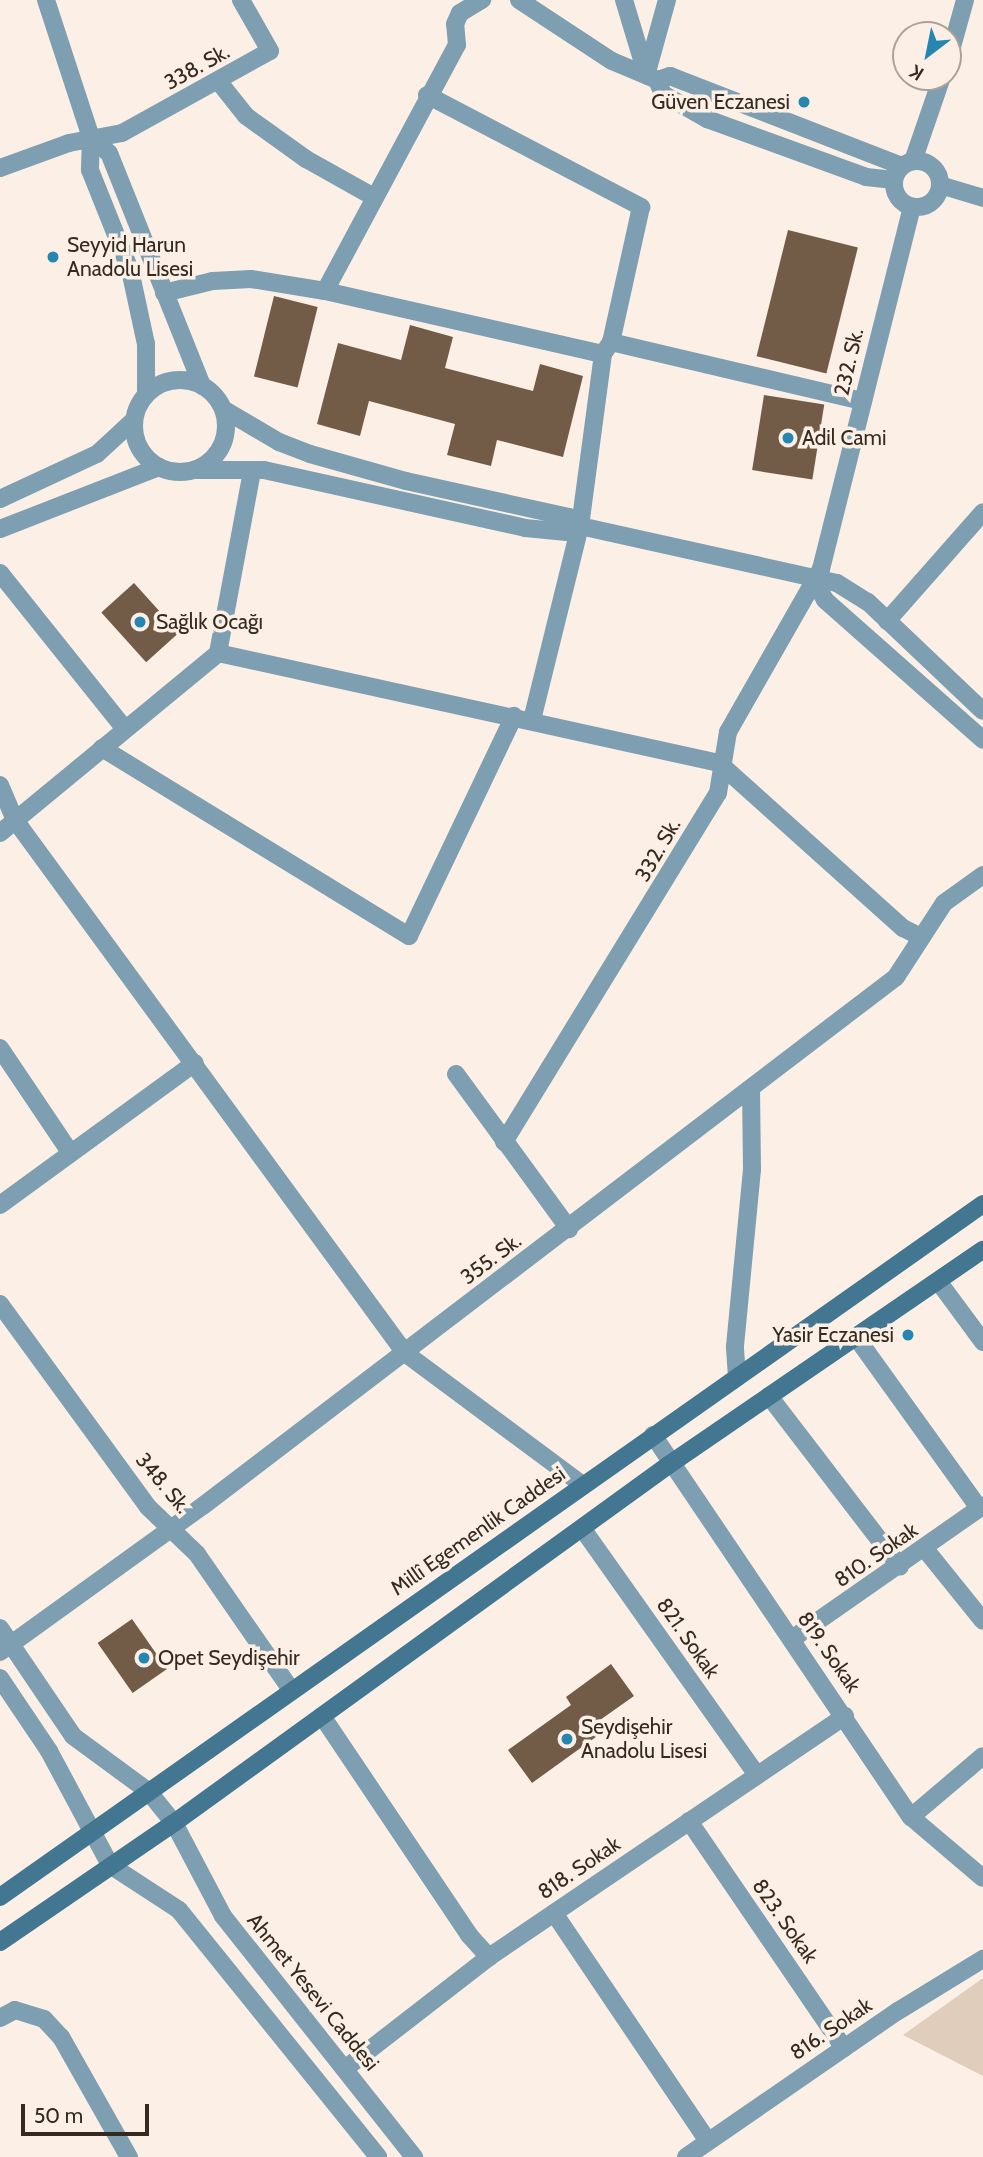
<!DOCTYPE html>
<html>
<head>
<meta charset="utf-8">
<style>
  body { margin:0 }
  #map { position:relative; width:983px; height:2157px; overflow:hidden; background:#fcf0e6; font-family:Cabin,sans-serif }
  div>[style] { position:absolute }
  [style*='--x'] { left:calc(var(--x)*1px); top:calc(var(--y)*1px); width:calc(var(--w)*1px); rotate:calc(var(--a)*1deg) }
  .green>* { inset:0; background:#e0cdbc }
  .building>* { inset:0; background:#725c48; transform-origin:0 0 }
  .minor>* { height:18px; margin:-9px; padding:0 9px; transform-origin:9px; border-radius:9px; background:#7d9fb1 }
  .minor>.ring { margin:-9px; padding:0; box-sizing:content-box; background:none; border:18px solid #7d9fb1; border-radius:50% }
  .tertiary>* { height:18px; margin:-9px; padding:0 9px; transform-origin:9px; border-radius:9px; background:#7d9fb1 }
  .tertiary>.ring { margin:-9px; padding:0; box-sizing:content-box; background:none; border:18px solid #7d9fb1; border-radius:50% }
  .secondary>* { height:18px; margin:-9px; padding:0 9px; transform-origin:9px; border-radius:9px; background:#427691 }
  .dots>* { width:19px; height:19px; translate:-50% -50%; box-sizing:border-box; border:4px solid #fcf0e6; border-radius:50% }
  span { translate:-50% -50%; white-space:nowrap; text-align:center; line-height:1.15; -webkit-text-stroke:7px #fcf0e6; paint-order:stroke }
  .street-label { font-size:21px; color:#352a20 }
  .poi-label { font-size:21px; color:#352a20 }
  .right { translate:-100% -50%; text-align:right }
  .left { translate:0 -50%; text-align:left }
  .north { position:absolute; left:892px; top:21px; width:70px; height:70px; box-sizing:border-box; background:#fcf0e6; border:2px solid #aca197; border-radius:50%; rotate:212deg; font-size:19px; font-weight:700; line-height:28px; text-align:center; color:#352a20 }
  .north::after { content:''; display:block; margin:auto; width:24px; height:32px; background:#2586b1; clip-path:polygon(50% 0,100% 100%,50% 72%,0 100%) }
  .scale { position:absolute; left:21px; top:2104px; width:128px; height:32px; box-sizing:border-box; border:4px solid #352a20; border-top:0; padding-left:9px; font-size:21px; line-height:24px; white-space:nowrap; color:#352a20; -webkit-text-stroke:5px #fcf0e6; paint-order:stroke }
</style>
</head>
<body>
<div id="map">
  <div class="green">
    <div style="clip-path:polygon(983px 1978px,983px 2076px,903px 2035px)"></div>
  </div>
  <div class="building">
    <div style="left:788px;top:230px;width:72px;height:130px;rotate:14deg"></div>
    <div style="left:274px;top:296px;width:45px;height:83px;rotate:14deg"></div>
    <div style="clip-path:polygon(410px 325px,453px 337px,445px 368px,533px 391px,540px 364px,583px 376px,563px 457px,497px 440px,491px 466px,447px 455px,455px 424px,369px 401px,360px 436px,317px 424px,338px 343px,401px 360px)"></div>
    <div style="left:764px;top:395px;width:61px;height:76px;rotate:9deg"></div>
    <div style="left:134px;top:583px;width:67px;height:44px;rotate:48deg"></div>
    <div style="left:132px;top:1619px;width:61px;height:42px;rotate:55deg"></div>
    <div style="clip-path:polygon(611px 1664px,634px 1696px,593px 1725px,600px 1734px,532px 1783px,508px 1750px,571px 1705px,566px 1697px)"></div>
  </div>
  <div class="minor">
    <div style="--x:46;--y:0;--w:145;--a:71.9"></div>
    <div style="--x:519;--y:0;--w:111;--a:33.3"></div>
    <div style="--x:612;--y:61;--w:49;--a:22.9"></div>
    <div style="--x:624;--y:0;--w:79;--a:73.2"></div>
    <div style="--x:948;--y:61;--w:63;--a:-74.4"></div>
    <div style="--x:647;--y:72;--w:75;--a:-74.5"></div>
    <div style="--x:657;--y:80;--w:15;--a:67"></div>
    <div style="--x:663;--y:94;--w:51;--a:29.6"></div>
    <div style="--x:707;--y:119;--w:169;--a:20"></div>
    <div style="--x:866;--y:177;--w:28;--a:6"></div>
    <div style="--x:657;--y:80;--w:14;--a:-17"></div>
    <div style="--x:670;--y:76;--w:249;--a:21.2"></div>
    <div style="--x:219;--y:82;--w:43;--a:51.5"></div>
    <div style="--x:246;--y:116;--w:74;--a:35.6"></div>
    <div style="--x:306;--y:159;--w:78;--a:29.2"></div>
    <div style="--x:427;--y:95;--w:242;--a:27.6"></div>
    <div style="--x:641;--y:207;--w:138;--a:102.5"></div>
    <div class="ring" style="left:894px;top:161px;width:28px;height:28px"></div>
    <div style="--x:913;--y:161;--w:89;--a:-71"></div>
    <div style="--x:0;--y:168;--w:73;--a:-19.9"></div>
    <div style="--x:69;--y:143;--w:54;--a:-10.7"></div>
    <div style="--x:122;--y:133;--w:169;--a:-29"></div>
    <div style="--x:270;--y:51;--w:59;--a:-119.6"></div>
    <div style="--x:940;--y:185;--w:45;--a:16.8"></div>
    <div style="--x:325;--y:291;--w:279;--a:-61.8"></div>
    <div style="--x:457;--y:45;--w:21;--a:-95"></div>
    <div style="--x:455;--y:24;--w:12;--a:-66"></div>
    <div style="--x:460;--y:13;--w:26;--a:-31"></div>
    <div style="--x:164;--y:293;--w:50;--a:-13.8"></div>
    <div style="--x:213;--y:281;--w:38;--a:-3"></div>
    <div style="--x:251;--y:279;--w:75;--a:9.2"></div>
    <div style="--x:325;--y:291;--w:285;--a:12.8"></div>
    <div style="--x:603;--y:354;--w:174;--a:97.6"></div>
    <div style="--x:580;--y:526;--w:200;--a:103.9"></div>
    <div style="--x:605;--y:351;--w:11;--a:-56"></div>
    <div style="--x:611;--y:342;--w:259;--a:13.2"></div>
    <div style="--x:0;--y:573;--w:200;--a:51.3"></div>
    <div style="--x:887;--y:621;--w:145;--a:-48.6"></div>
    <div style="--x:218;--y:653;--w:513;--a:12.38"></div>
    <div style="--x:719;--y:763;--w:247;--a:41.9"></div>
    <div style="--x:903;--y:928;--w:20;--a:27"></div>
    <div style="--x:102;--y:748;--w:360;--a:31.5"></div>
    <div style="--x:409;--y:936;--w:244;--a:-64.5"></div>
    <div style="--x:0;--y:785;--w:38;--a:67"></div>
    <div style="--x:15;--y:820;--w:660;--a:53.81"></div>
    <div style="--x:405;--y:1353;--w:222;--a:36.6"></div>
    <div style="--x:0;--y:833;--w:283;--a:-39.5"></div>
    <div style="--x:218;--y:653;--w:185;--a:-79.4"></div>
    <div style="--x:0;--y:1048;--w:125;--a:56.1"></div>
    <div style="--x:456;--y:1074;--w:192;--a:53.9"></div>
    <div style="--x:504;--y:1142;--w:409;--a:-58.5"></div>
    <div style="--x:718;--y:793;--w:62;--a:-80.7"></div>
    <div style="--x:728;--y:732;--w:188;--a:-60.3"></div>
    <div style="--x:821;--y:569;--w:373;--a:-75.9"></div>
    <div style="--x:0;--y:1205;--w:241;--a:-36.1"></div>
    <div style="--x:938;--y:1281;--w:76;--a:53.6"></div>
    <div style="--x:0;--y:1304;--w:251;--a:53.9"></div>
    <div style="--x:148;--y:1507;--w:68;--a:43.8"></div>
    <div style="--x:197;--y:1554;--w:165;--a:55.3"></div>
    <div style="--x:856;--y:1337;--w:211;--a:54.3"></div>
    <div style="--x:737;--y:1377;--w:31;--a:-94"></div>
    <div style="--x:735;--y:1346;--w:178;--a:-84.5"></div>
    <div style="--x:752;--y:1169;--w:80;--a:-90.7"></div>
    <div style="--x:769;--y:1396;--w:215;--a:52.5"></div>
    <div style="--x:653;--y:1435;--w:461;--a:56"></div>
    <div style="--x:911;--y:1817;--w:94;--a:40.3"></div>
    <div style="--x:582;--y:1528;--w:301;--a:54.7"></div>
    <div style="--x:925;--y:1549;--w:92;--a:51.1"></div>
    <div style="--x:792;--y:1639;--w:233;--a:-34.9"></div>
    <div style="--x:0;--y:1652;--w:251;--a:-35.8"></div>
    <div style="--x:204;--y:1505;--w:870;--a:-37.34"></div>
    <div style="--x:896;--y:977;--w:88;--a:-57"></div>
    <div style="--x:944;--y:903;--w:48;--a:-35.7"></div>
    <div style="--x:322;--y:1716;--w:264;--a:56.1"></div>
    <div style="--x:469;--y:1935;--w:30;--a:48"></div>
    <div style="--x:911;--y:1817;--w:94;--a:-40.3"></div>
    <div style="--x:689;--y:1821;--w:275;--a:55.7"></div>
    <div style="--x:554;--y:1913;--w:275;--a:56"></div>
    <div style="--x:0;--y:2018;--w:17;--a:-28"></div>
    <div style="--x:15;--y:2010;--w:30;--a:17"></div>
    <div style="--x:44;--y:2019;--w:25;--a:47"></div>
    <div style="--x:61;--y:2037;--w:138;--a:60.5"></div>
    <div style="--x:346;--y:2068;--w:181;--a:-37.8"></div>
    <div style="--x:489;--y:1957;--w:430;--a:-34.1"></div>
    <div style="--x:686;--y:2157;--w:257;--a:-34.6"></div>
    <div style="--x:898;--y:2011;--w:100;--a:-31.5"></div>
  </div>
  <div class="tertiary">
    <div style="--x:91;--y:138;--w:23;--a:40"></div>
    <div style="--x:109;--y:153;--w:251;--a:68.2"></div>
    <div style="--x:91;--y:138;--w:32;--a:92"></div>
    <div style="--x:90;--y:170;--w:108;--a:68.2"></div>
    <div style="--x:130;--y:270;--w:76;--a:77.8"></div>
    <div style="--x:146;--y:344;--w:51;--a:90"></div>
    <div class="ring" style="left:134px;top:380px;width:74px;height:74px"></div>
    <div style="--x:223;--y:409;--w:65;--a:30.5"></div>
    <div style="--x:279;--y:442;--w:33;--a:21"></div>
    <div style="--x:310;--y:454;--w:100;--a:15.7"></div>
    <div style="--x:406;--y:481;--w:167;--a:12.5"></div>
    <div style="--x:569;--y:517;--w:14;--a:39"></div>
    <div style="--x:580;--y:526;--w:263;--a:12.5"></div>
    <div style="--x:837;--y:583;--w:36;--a:32"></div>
    <div style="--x:868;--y:602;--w:158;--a:43.5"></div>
    <div style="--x:195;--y:470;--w:69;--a:0"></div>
    <div style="--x:264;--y:470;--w:267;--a:12.5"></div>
    <div style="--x:525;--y:528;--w:42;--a:5.4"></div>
    <div style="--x:567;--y:532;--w:14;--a:-25"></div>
    <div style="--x:0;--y:499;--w:107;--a:-24.9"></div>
    <div style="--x:97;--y:454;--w:50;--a:-42.6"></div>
    <div style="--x:0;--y:529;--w:171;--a:-21.3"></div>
    <div style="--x:814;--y:580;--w:23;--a:61"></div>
    <div style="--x:825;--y:600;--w:211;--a:41.5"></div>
    <div style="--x:0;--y:1628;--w:130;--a:55.9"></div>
    <div style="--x:73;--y:1736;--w:93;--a:36.3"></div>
    <div style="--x:148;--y:1791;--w:41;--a:50.9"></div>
    <div style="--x:174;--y:1823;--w:105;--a:62.2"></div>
    <div style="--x:223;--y:1916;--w:308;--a:51.6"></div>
    <div style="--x:0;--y:1678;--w:88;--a:56.1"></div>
    <div style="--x:49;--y:1751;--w:129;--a:61.8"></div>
    <div style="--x:110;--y:1865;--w:82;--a:33.1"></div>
    <div style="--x:179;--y:1910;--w:317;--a:51.1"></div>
  </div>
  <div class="secondary">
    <div style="--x:0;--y:1897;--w:1203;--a:-35.18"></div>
    <div style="--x:0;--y:1942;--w:211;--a:-34.4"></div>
    <div style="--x:174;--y:1823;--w:612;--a:-35.9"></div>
    <div style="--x:670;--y:1464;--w:379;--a:-34.4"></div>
  </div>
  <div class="dots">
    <div style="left:804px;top:102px;background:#2586b1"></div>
    <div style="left:53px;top:257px;background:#2586b1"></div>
    <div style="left:788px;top:438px;background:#2586b1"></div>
    <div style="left:140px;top:622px;background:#2586b1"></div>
    <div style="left:908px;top:1335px;background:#2586b1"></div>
    <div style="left:144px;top:1658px;background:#2586b1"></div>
    <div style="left:567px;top:1739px;background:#2586b1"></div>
  </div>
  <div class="street-label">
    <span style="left:197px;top:67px;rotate:-29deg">338. Sk.</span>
    <span style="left:849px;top:362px;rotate:-77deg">232. Sk.</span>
    <span style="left:658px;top:850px;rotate:-60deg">332. Sk.</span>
    <span style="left:491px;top:1259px;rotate:-37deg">355. Sk.</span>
    <span style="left:163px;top:1483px;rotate:50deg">348. Sk.</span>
    <span style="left:478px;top:1531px;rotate:-35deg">Millî Egemenlik Caddesi</span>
    <span style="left:876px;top:1555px;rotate:-35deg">810. Sokak</span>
    <span style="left:688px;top:1638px;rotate:55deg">821. Sokak</span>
    <span style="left:829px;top:1652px;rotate:55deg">819. Sokak</span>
    <span style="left:579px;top:1868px;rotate:-34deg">818. Sokak</span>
    <span style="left:785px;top:1921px;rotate:55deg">823. Sokak</span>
    <span style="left:313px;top:1992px;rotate:51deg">Ahmet Yesevi Caddesi</span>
    <span style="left:831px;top:2029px;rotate:-34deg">816. Sokak</span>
  </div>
  <div class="poi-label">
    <span class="right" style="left:790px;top:102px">Güven Eczanesi</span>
    <span class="left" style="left:67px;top:257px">Seyyid Harun<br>Anadolu Lisesi</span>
    <span class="left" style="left:802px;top:438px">Adil Cami</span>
    <span class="left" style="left:156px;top:622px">Sağlık Ocağı</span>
    <span class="right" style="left:894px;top:1335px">Yasir Eczanesi</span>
    <span class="left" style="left:158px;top:1658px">Opet Seydişehir</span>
    <span class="left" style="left:581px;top:1739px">Seydişehir<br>Anadolu Lisesi</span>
  </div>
  <div class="north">K</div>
  <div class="scale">50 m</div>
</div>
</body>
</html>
